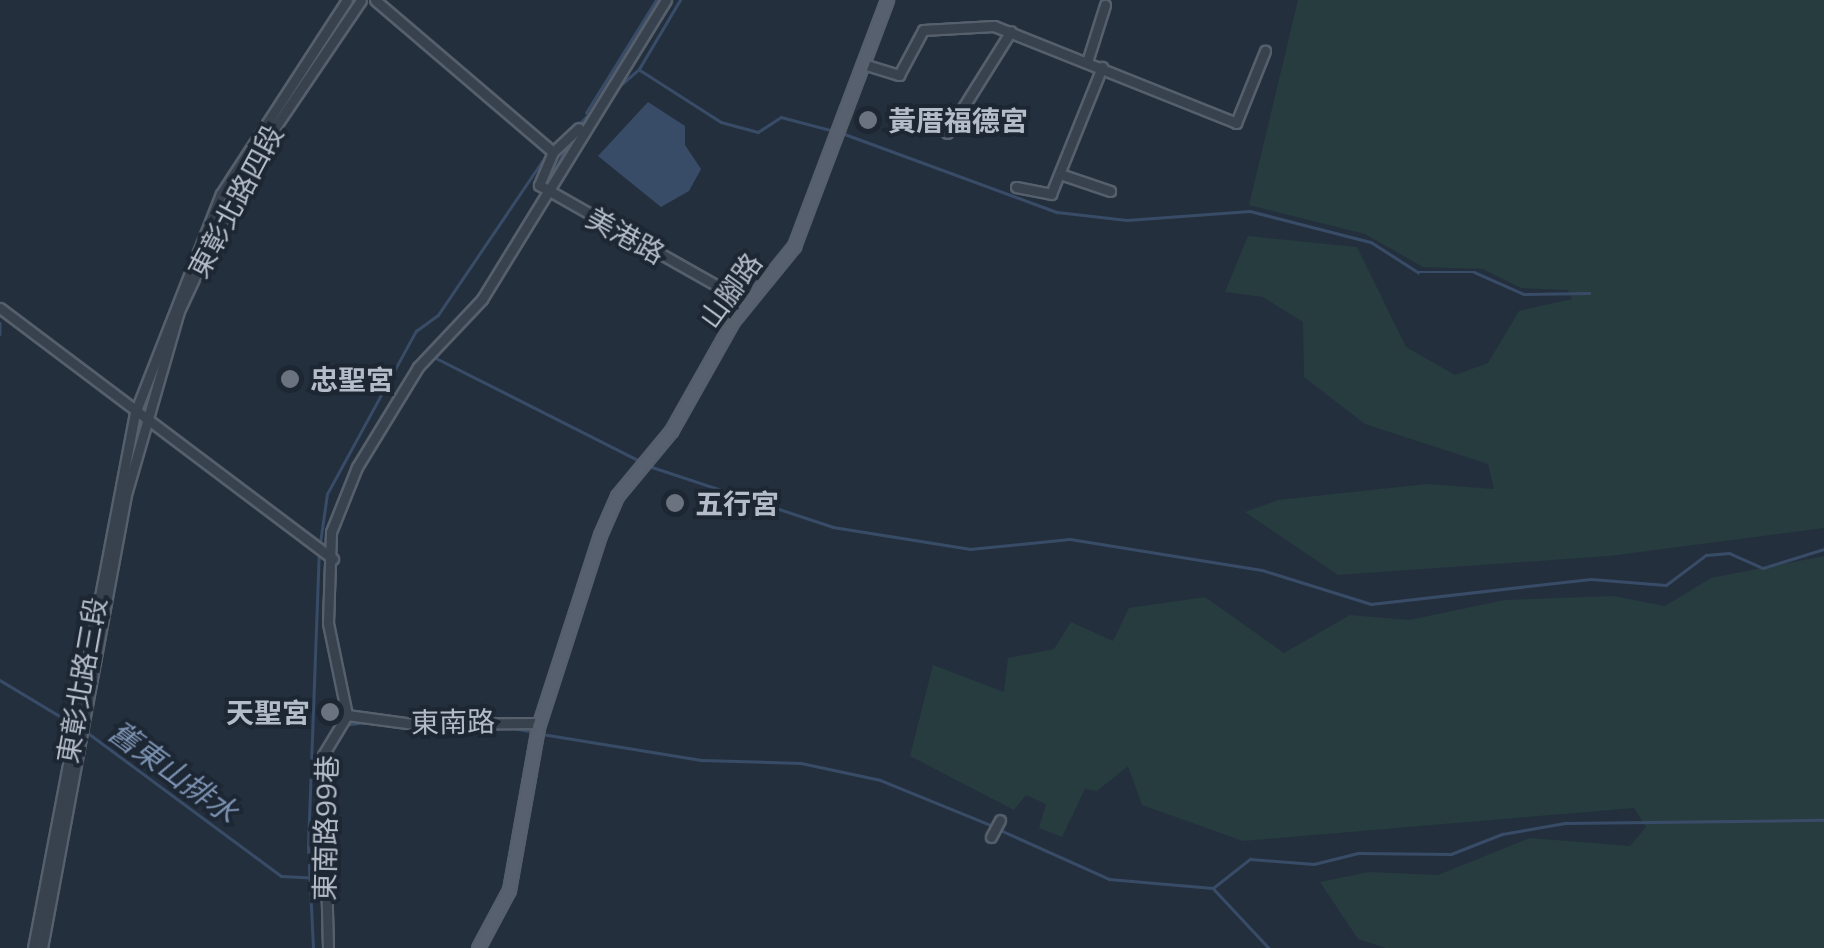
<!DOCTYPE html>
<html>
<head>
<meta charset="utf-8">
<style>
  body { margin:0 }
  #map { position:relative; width:1824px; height:948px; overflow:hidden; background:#242f3e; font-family:Commissioner,"Noto Sans TC",sans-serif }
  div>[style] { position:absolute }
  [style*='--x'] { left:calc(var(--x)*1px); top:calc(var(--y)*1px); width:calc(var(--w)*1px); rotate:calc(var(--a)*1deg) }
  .green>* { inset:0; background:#263c3f }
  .water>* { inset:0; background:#394c67 }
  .stream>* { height:2.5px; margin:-1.25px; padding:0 1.25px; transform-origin:1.25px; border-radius:1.25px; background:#394c67 }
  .roads { filter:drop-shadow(2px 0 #565f6c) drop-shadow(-2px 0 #565f6c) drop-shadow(0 2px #565f6c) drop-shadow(0 -2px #565f6c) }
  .minor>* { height:9px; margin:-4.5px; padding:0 4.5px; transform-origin:4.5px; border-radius:4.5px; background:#38414e }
  .major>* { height:11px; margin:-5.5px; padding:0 5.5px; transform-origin:5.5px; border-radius:5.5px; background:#56606e }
  .dots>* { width:28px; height:28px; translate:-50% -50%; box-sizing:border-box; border:5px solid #1d2633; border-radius:50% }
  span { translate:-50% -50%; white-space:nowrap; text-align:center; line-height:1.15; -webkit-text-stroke:8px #1d2633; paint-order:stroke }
  .poi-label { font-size:28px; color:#b4bcc9; font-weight:700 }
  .left { translate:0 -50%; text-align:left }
  .right { translate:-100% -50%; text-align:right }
  .street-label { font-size:28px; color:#b4bcc9 }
  .water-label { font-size:30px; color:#7c92b1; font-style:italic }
</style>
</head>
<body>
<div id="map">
  <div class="green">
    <div style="clip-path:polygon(1298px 0,1824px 0,1824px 528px,1609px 556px,1338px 575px,1245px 512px,1278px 500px,1427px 484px,1494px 489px,1488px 464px,1365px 424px,1304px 377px,1303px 322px,1263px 297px,1225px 292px,1248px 236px,1357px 247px,1406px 347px,1455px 375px,1488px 363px,1519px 311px,1572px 299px,1568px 290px,1521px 288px,1483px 269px,1423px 267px,1365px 234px,1249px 205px)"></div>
    <div style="clip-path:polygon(1824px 556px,1824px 948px,1386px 948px,1358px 939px,1320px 882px,1369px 872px,1438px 875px,1530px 838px,1630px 846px,1646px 827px,1634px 808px,1243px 841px,1142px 805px,1128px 766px,1097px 791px,1085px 789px,1062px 837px,1039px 828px,1046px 804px,1026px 795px,1014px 810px,910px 756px,933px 665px,1004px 692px,1008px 658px,1054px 649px,1071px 622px,1113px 641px,1129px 608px,1205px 597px,1284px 653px,1350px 615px,1409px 620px,1505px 600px,1613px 596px,1665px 606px,1711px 578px)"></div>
  </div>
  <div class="water">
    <div style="clip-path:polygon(648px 102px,685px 126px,685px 145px,701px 169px,689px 191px,661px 207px,598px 156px)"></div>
  </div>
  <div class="stream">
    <div style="--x:640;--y:70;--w:96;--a:32.7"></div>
    <div style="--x:721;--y:122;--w:38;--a:15"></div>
    <div style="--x:758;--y:132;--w:27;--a:-33"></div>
    <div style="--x:781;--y:117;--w:55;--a:14.8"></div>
    <div style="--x:615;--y:90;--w:32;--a:-41"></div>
    <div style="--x:639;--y:69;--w:80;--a:-59.3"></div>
    <div style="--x:586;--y:113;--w:133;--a:-58.2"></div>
    <div style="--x:579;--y:124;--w:21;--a:-45"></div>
    <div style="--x:842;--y:133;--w:229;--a:20.2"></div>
    <div style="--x:1057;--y:212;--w:70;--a:6.5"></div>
    <div style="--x:1127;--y:220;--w:123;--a:-4.2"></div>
    <div style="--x:1250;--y:211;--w:125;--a:14.4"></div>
    <div style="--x:1371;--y:242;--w:56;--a:32.6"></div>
    <div style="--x:1418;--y:272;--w:56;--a:0"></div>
    <div style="--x:1474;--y:272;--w:55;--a:23.7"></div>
    <div style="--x:1524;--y:294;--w:65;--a:-0.9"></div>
    <div style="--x:555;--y:145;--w:32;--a:-44"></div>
    <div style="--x:546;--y:186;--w:47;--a:-62.4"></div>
    <div style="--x:475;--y:300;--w:22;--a:-56"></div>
    <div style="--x:0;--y:323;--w:11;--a:90"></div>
    <div style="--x:434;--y:357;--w:231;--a:26.8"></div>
    <div style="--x:646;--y:465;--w:197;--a:18.3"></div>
    <div style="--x:833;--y:527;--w:139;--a:9.1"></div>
    <div style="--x:970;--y:549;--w:100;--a:-5.7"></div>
    <div style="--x:1070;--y:539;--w:194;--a:9.2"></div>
    <div style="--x:1262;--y:570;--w:114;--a:17.3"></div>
    <div style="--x:1371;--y:604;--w:221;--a:-6.5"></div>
    <div style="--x:1591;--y:579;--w:75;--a:4.6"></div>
    <div style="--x:1666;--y:585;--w:50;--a:-36.9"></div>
    <div style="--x:1706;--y:555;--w:23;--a:-5"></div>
    <div style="--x:1729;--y:553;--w:37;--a:24"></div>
    <div style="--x:1763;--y:568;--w:64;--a:-17.3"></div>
    <div style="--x:320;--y:543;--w:49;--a:-81.9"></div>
    <div style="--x:327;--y:494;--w:186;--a:-61.4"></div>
    <div style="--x:416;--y:331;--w:27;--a:-36"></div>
    <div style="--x:438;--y:315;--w:198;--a:-55.9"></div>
    <div style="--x:0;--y:680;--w:85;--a:31.1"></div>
    <div style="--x:344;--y:725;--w:21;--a:-8"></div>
    <div style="--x:513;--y:728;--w:22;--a:10"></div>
    <div style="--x:84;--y:730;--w:245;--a:36.5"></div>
    <div style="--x:281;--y:876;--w:40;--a:2.9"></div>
    <div style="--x:542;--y:734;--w:161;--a:9.3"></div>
    <div style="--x:701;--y:760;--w:100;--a:1.7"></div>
    <div style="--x:801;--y:763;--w:81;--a:12.1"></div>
    <div style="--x:880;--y:780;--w:120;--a:22.1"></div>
    <div style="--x:328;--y:785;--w:32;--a:-86"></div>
    <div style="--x:998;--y:829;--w:122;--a:24.2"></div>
    <div style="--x:1109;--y:879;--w:104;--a:4.9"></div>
    <div style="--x:1213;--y:888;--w:82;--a:47"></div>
    <div style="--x:1213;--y:888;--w:47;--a:-38.1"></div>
    <div style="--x:1250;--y:859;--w:64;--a:4.5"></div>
    <div style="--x:1314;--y:864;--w:45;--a:-14"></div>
    <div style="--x:1358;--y:853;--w:93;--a:0.6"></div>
    <div style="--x:1451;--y:854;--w:55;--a:-21.4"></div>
    <div style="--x:1502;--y:834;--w:65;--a:-9.8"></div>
    <div style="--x:1566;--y:823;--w:258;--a:-0.7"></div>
    <div style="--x:332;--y:933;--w:15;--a:86"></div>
    <div style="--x:313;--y:948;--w:101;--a:-92.8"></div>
    <div style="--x:308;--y:847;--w:296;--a:-87.9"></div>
  </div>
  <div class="roads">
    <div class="minor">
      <div style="--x:375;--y:0;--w:234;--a:40.5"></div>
      <div style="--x:1087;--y:62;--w:60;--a:-72.5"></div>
      <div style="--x:863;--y:64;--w:38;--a:17"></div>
      <div style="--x:899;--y:75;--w:51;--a:-61.9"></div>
      <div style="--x:923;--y:30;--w:71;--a:-3.2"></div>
      <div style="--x:994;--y:26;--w:261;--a:21.8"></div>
      <div style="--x:1236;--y:123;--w:78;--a:-68.1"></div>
      <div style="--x:947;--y:133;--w:120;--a:-57.9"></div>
      <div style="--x:553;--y:152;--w:36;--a:113"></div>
      <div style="--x:539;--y:185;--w:238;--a:29.5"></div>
      <div style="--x:553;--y:152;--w:35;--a:-43"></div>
      <div style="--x:1060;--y:174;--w:53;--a:18.8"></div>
      <div style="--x:1016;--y:187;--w:36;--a:11"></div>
      <div style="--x:1051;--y:194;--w:137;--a:-68.1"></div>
      <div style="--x:0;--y:308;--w:417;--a:37"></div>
      <div style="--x:347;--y:715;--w:94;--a:-101.7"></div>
      <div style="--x:328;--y:623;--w:91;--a:-88.1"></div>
      <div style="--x:331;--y:532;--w:70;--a:-68.2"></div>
      <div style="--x:357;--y:467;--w:117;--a:-58.6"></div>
      <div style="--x:418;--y:367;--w:93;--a:-46.7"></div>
      <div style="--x:482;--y:299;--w:351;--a:-58.4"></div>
      <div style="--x:347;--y:715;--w:68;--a:7.7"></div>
      <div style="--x:414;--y:724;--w:125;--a:-0.5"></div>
      <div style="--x:991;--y:837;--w:19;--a:-62"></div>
      <div style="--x:33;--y:948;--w:545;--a:-79.21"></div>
      <div style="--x:135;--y:413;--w:235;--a:-68.6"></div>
      <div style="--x:221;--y:194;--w:231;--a:-57"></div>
      <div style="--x:42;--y:948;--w:458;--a:-79.5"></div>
      <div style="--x:125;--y:498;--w:195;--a:-73.9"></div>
      <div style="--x:179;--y:311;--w:149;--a:-65"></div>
      <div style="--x:242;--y:176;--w:212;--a:-55.9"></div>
      <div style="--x:328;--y:948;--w:193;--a:-91.5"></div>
      <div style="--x:323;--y:755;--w:47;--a:-59"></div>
    </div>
    <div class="major">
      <div style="--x:478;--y:948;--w:66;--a:-61.9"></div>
      <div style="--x:509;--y:890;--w:166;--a:-79.9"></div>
      <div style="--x:538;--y:727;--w:202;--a:-72.1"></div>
      <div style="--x:600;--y:535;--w:43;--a:-66.4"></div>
      <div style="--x:617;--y:496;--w:85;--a:-50.3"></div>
      <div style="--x:671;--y:431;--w:126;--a:-60.6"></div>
      <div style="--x:733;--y:321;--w:97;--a:-50.9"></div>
      <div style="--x:794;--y:246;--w:263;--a:-69.3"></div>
    </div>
  </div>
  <div class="dots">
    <div style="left:868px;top:120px;background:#6b7280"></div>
    <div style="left:290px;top:379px;background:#6b7280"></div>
    <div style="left:675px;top:503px;background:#6b7280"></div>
    <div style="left:330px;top:712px;background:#6b7280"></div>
  </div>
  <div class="poi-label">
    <span class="left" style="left:888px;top:120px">黃厝福德宮</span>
    <span class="left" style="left:310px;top:379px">忠聖宮</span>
    <span class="left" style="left:695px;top:503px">五行宮</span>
    <span class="right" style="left:310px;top:712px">天聖宮</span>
  </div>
  <div class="street-label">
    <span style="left:235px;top:201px;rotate:-62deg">東彰北路四段</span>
    <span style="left:626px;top:235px;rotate:29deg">美港路</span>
    <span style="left:730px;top:290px;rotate:-54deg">山腳路</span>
    <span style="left:81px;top:680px;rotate:-80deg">東彰北路三段</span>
    <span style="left:453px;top:721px;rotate:-1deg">東南路</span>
    <span style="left:325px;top:828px;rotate:-89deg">東南路99巷</span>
  </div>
  <div class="water-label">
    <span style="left:174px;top:771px;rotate:36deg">舊東山排水</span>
  </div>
</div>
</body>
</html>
